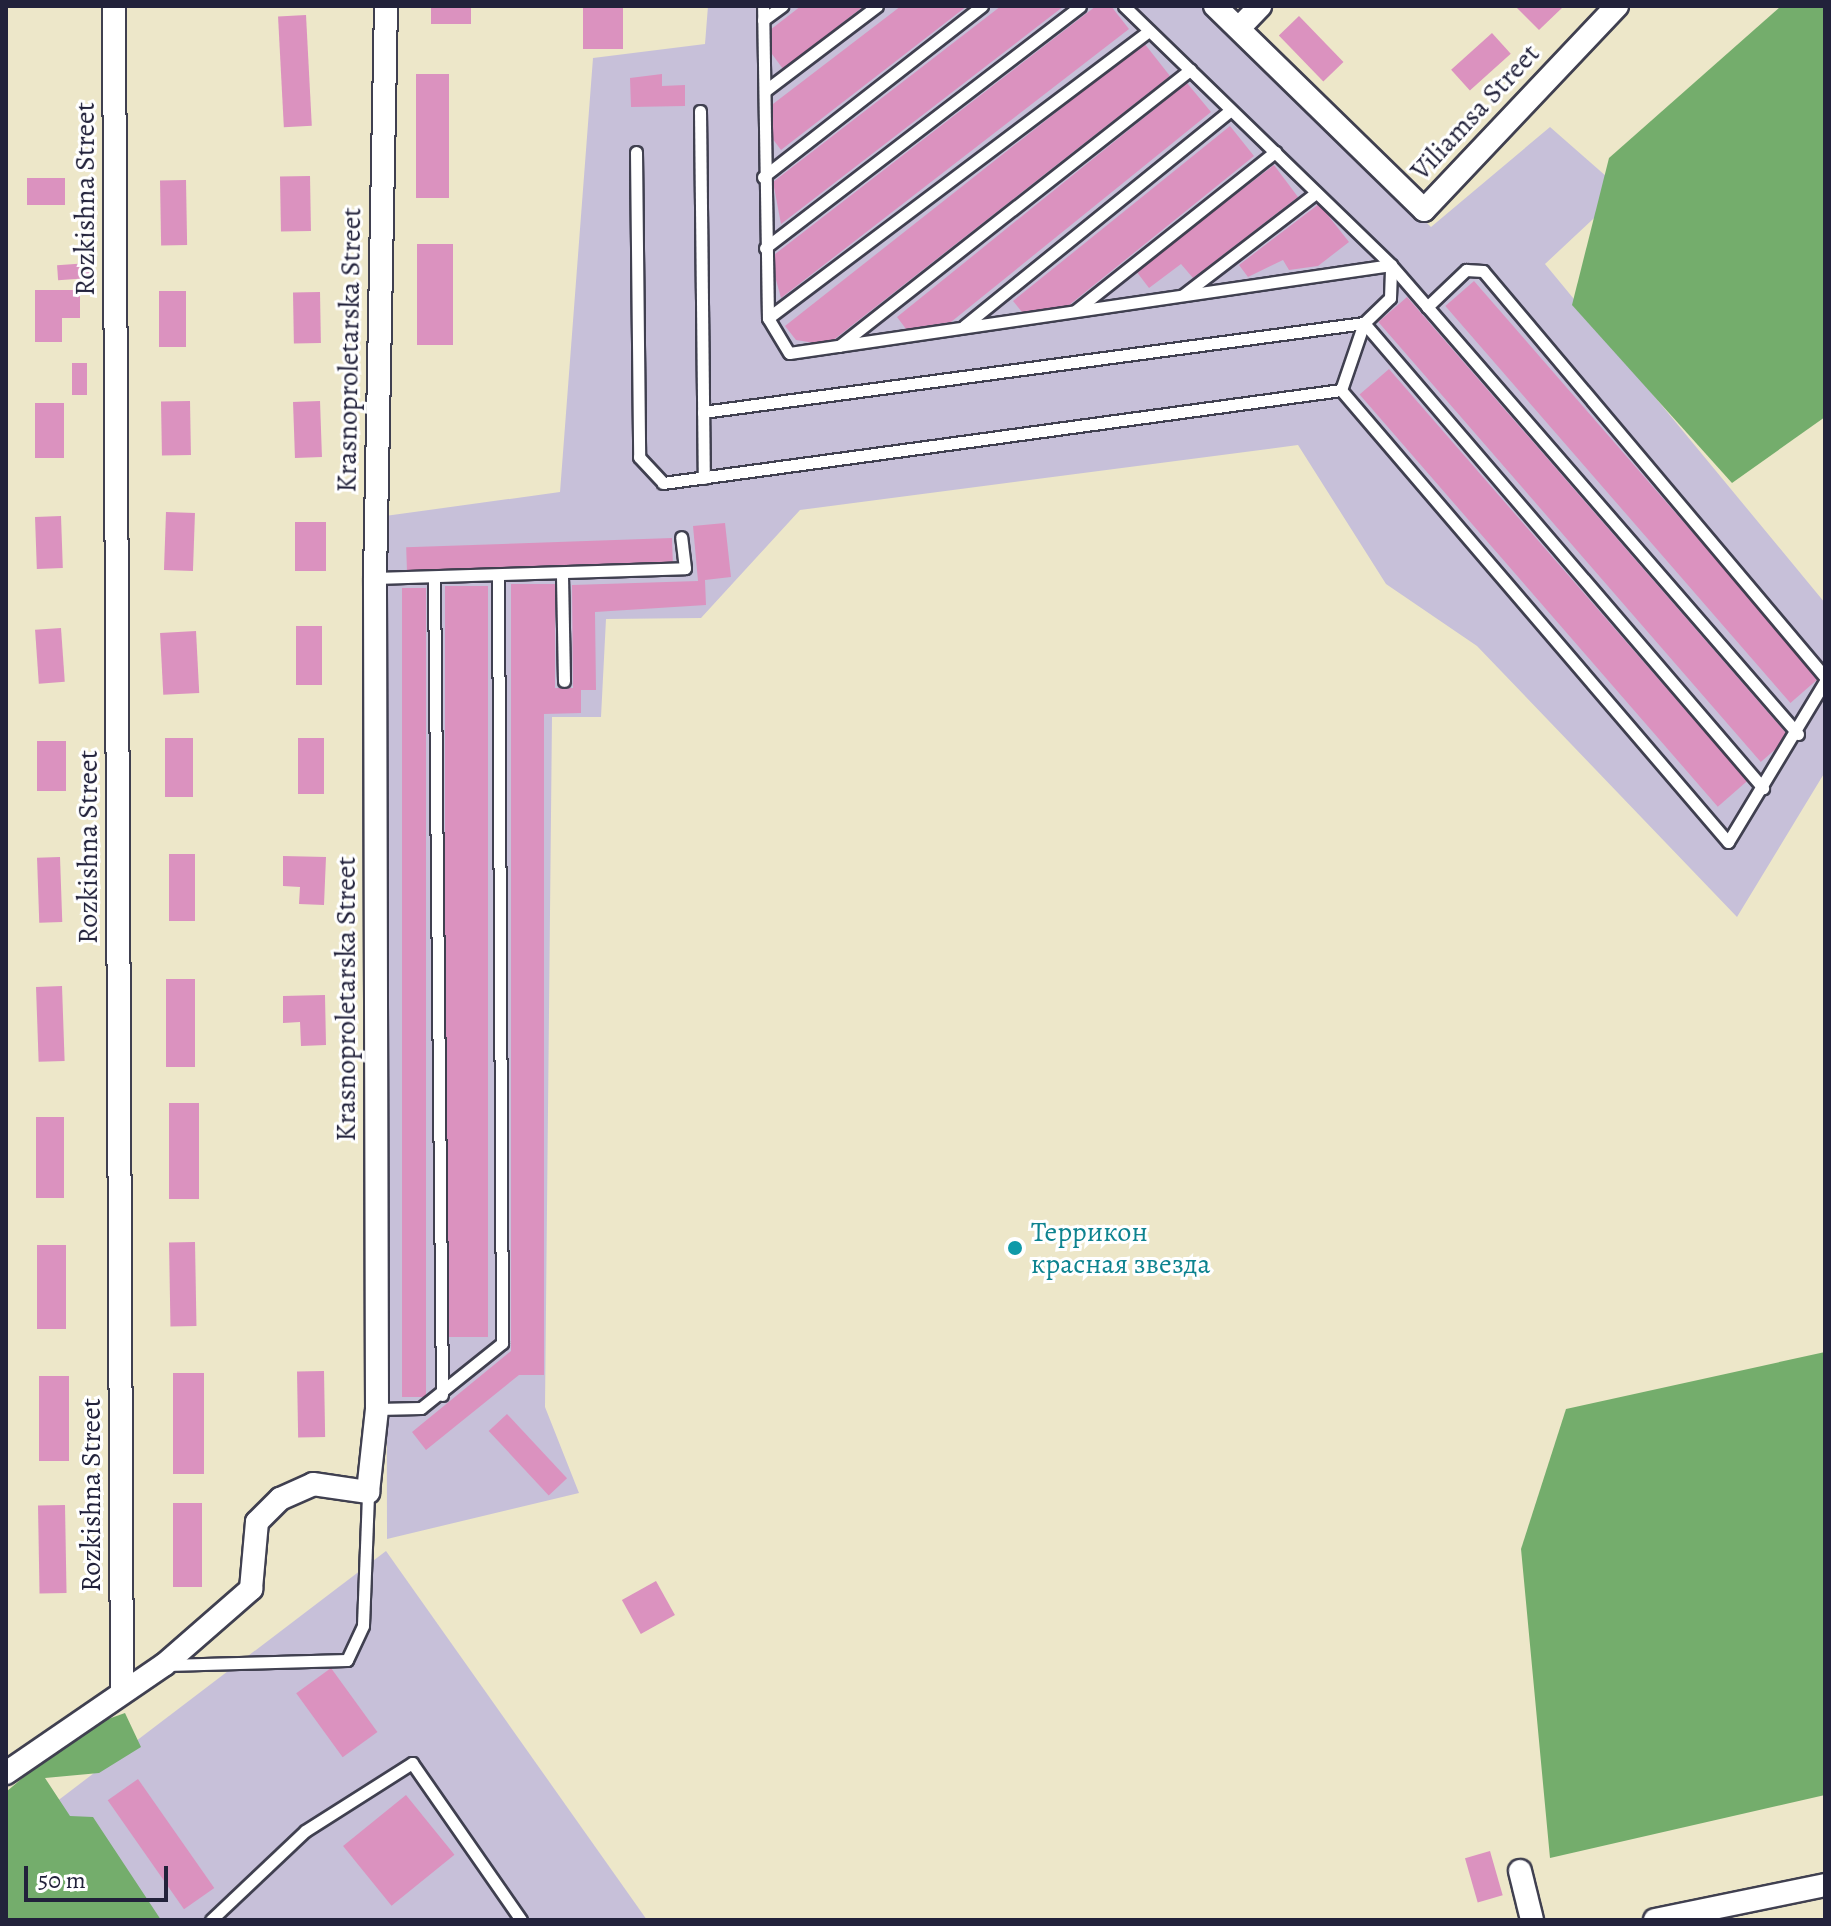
<!DOCTYPE html>
<html>
<head>
<meta charset="utf-8">
<style>
  body { margin:0 }
  #map { position:relative; width:1831px; height:1926px; overflow:hidden; background:#ede7c9; font-family:Alegreya,serif }
  div>[style] { position:absolute }
  [style*='--x'] { left:calc(var(--x)*1px); top:calc(var(--y)*1px); width:calc(var(--w)*1px); rotate:calc(var(--a)*1deg) }
  .industrial>* { inset:0; background:#c7c0d9 }
  .forest>* { inset:0; background:#74ad6c }
  .building>* { inset:0; background:#db92bf; transform-origin:0 0 }
  .roads { filter:drop-shadow(2px 0 #404050) drop-shadow(-2px 0 #404050) drop-shadow(0 2px #404050) drop-shadow(0 -2px #404050) }
  .lane>* { height:11px; margin:-5.5px; padding:0 5.5px; transform-origin:5.5px; border-radius:5.5px; background:#fff }
  .street>* { height:22px; margin:-11px; padding:0 11px; transform-origin:11px; border-radius:11px; background:#fff }
  .dots>* { width:22px; height:22px; translate:-50% -50%; box-sizing:border-box; border:4px solid #fff; border-radius:50% }
  span { translate:-50% -50%; white-space:nowrap; text-align:center; line-height:1.15; -webkit-text-stroke:6px #fff; paint-order:stroke }
  .street-label { font-size:28px; color:#22223b }
  .culture-label { font-size:28px; color:#0d838f }
  .left { translate:0 -50%; text-align:left }
  .frame { position:absolute; inset:0; border:8px solid #22223b; pointer-events:none }
  .scale { position:absolute; left:24px; top:1866px; width:144px; height:36px; box-sizing:border-box; border:4px solid #22223b; border-top:0; padding-left:10px; font-size:24px; line-height:28px; white-space:nowrap; color:#22223b; -webkit-text-stroke:6px #fff; paint-order:stroke }
</style>
</head>
<body>
<div id="map">
  <div class="industrial">
    <div style="clip-path:polygon(708px 6px,1201px 6px,1431px 227px,1550px 127px,1623px 191px,1545px 264px,1825px 603px,1825px 772px,1737px 917px,1477px 646px,1386px 584px,1298px 445px,800px 510px,701px 618px,606px 619px,601px 717px,552px 717px,545px 1407px,579px 1493px,387px 1539px,385px 516px,560px 492px,593px 58px,705px 44px)"></div>
    <div style="clip-path:polygon(386px 1551px,647px 1920px,6px 1920px,6px 1840px)"></div>
  </div>
  <div class="forest">
    <div style="clip-path:polygon(1781px 6px,1825px 6px,1825px 417px,1732px 483px,1572px 305px,1609px 158px)"></div>
    <div style="clip-path:polygon(1825px 1352px,1825px 1795px,1550px 1858px,1521px 1549px,1566px 1409px)"></div>
    <div style="clip-path:polygon(125px 1713px,141px 1747px,99px 1773px,45px 1778px,70px 1816px,93px 1817px,161px 1920px,6px 1920px,6px 1792px,80px 1729px)"></div>
  </div>
  <div class="building">
    <div style="left:431px;top:6px;width:40px;height:18px"></div>
    <div style="left:583px;top:6px;width:40px;height:43px"></div>
    <div style="clip-path:polygon(801px 6px,864px 6px,783px 69px,772px 54px,770px 30px)"></div>
    <div style="clip-path:polygon(901px 6px,967px 6px,781px 150px,772px 138px,769px 107px)"></div>
    <div style="clip-path:polygon(1001px 6px,1064px 6px,781px 224px,773px 182px)"></div>
    <div style="clip-path:polygon(1096px 6px,1111px 6px,1129px 29px,781px 298px,770px 258px)"></div>
    <div style="clip-path:polygon(1564px 6px,1539px 30px,1517px 8px,1519px 6px)"></div>
    <div style="left:306px;top:15px;width:111px;height:28px;rotate:87deg"></div>
    <div style="left:1299px;top:16px;width:64px;height:28px;rotate:46deg"></div>
    <div style="left:1492px;top:33px;width:28px;height:55px;rotate:48deg"></div>
    <div style="clip-path:polygon(1144px 43px,1170px 76px,827px 345px,796px 340px,785px 326px)"></div>
    <div style="left:416px;top:74px;width:33px;height:124px"></div>
    <div style="clip-path:polygon(662px 74px,662px 86px,685px 85px,685px 106px,631px 107px,630px 78px)"></div>
    <div style="clip-path:polygon(1187px 83px,1211px 112px,951px 322px,906px 329px,897px 317px)"></div>
    <div style="clip-path:polygon(1230px 126px,1254px 156px,1068px 306px,1022px 312px,1013px 301px)"></div>
    <div style="clip-path:polygon(1274px 165px,1298px 197px,1193px 278px,1181px 264px,1149px 288px,1136px 271px)"></div>
    <div style="left:310px;top:176px;width:55px;height:30px;rotate:89deg"></div>
    <div style="left:27px;top:178px;width:38px;height:27px"></div>
    <div style="left:186px;top:180px;width:65px;height:26px;rotate:89deg"></div>
    <div style="clip-path:polygon(1319px 204px,1349px 242px,1318px 266px,1289px 270px,1283px 260px,1248px 277px,1239px 265px)"></div>
    <div style="left:417px;top:244px;width:36px;height:101px"></div>
    <div style="left:89px;top:263px;width:15px;height:32px;rotate:86deg"></div>
    <div style="left:1474px;top:281px;width:526px;height:38px;rotate:49deg"></div>
    <div style="clip-path:polygon(35px 290px,80px 290px,80px 318px,62px 318px,62px 342px,35px 342px)"></div>
    <div style="left:159px;top:291px;width:27px;height:56px"></div>
    <div style="left:320px;top:292px;width:51px;height:27px;rotate:89deg"></div>
    <div style="left:1407px;top:297px;width:583px;height:38px;rotate:49deg"></div>
    <div style="left:87px;top:363px;width:32px;height:15px;rotate:90deg"></div>
    <div style="left:1389px;top:369px;width:546px;height:39px;rotate:49deg"></div>
    <div style="left:190px;top:401px;width:54px;height:29px;rotate:89deg"></div>
    <div style="left:320px;top:401px;width:56px;height:27px;rotate:88deg"></div>
    <div style="left:35px;top:403px;width:29px;height:55px"></div>
    <div style="left:166px;top:512px;width:29px;height:58px;rotate:2deg"></div>
    <div style="left:61px;top:516px;width:52px;height:26px;rotate:88deg"></div>
    <div style="left:295px;top:522px;width:31px;height:49px"></div>
    <div style="clip-path:polygon(725px 523px,731px 577px,705px 580px,706px 605px,595px 612px,596px 690px,581px 690px,581px 713px,544px 714px,544px 1375px,519px 1375px,426px 1450px,412px 1432px,511px 1351px,511px 584px,555px 584px,555px 688px,573px 688px,572px 585px,698px 581px,693px 526px)"></div>
    <div style="left:672px;top:538px;width:25px;height:266px;rotate:88deg"></div>
    <div style="left:488px;top:586px;width:751px;height:43px;rotate:90deg"></div>
    <div style="left:402px;top:588px;width:24px;height:809px"></div>
    <div style="left:296px;top:626px;width:26px;height:59px"></div>
    <div style="left:61px;top:628px;width:54px;height:26px;rotate:86deg"></div>
    <div style="left:196px;top:631px;width:62px;height:36px;rotate:87deg"></div>
    <div style="left:165px;top:738px;width:28px;height:59px"></div>
    <div style="left:298px;top:738px;width:26px;height:56px"></div>
    <div style="left:66px;top:741px;width:50px;height:29px;rotate:90deg"></div>
    <div style="left:169px;top:854px;width:26px;height:67px"></div>
    <div style="clip-path:polygon(283px 856px,326px 857px,324px 905px,299px 904px,300px 887px,283px 886px)"></div>
    <div style="left:60px;top:857px;width:65px;height:23px;rotate:88deg"></div>
    <div style="left:166px;top:979px;width:29px;height:88px"></div>
    <div style="left:62px;top:986px;width:75px;height:26px;rotate:88deg"></div>
    <div style="clip-path:polygon(325px 995px,326px 1045px,301px 1046px,300px 1022px,283px 1023px,283px 996px)"></div>
    <div style="left:169px;top:1103px;width:30px;height:96px"></div>
    <div style="left:36px;top:1117px;width:28px;height:81px"></div>
    <div style="left:195px;top:1242px;width:84px;height:26px;rotate:89deg"></div>
    <div style="left:37px;top:1245px;width:29px;height:84px"></div>
    <div style="left:324px;top:1371px;width:66px;height:27px;rotate:89deg"></div>
    <div style="left:173px;top:1373px;width:31px;height:101px"></div>
    <div style="left:39px;top:1376px;width:30px;height:85px"></div>
    <div style="left:507px;top:1414px;width:88px;height:25px;rotate:47deg"></div>
    <div style="left:173px;top:1503px;width:29px;height:84px"></div>
    <div style="left:65px;top:1505px;width:88px;height:27px;rotate:89deg"></div>
    <div style="left:656px;top:1581px;width:39px;height:39px;rotate:61deg"></div>
    <div style="left:331px;top:1668px;width:79px;height:43px;rotate:54deg"></div>
    <div style="left:138px;top:1779px;width:133px;height:37px;rotate:55deg"></div>
    <div style="left:406px;top:1795px;width:77px;height:81px;rotate:51deg"></div>
    <div style="left:1490px;top:1851px;width:46px;height:26px;rotate:74deg"></div>
  </div>
  <div class="roads">
    <div class="lane">
      <div style="--x:1124;--y:6;--w:372;--a:44.1"></div>
      <div style="--x:1391;--y:265;--w:621;--a:49.05"></div>
      <div style="--x:763;--y:20;--w:24;--a:-36"></div>
      <div style="--x:766;--y:90;--w:139;--a:-37.1"></div>
      <div style="--x:700;--y:111;--w:367;--a:89.4"></div>
      <div style="--x:636;--y:152;--w:305;--a:89.4"></div>
      <div style="--x:639;--y:457;--w:35;--a:47"></div>
      <div style="--x:663;--y:483;--w:684;--a:-7.81"></div>
      <div style="--x:1341;--y:390;--w:71;--a:-71.1"></div>
      <div style="--x:1364;--y:323;--w:613;--a:49.37"></div>
      <div style="--x:763;--y:177;--w:278;--a:-38"></div>
      <div style="--x:765;--y:248;--w:397;--a:-37.5"></div>
      <div style="--x:1183;--y:295;--w:168;--a:-37.5"></div>
      <div style="--x:1427;--y:307;--w:54;--a:-43.5"></div>
      <div style="--x:1466;--y:270;--w:17;--a:3"></div>
      <div style="--x:1483;--y:271;--w:531;--a:49.89"></div>
      <div style="--x:1075;--y:311;--w:256;--a:-38.5"></div>
      <div style="--x:768;--y:318;--w:477;--a:-37"></div>
      <div style="--x:964;--y:326;--w:343;--a:-39"></div>
      <div style="--x:839;--y:346;--w:447;--a:-38.2"></div>
      <div style="--x:1341;--y:390;--w:595;--a:49.43"></div>
      <div style="--x:1728;--y:842;--w:188;--a:-58.9"></div>
      <div style="--x:703;--y:412;--w:667;--a:-7.67"></div>
      <div style="--x:1364;--y:323;--w:36;--a:-44"></div>
      <div style="--x:1390;--y:298;--w:33;--a:-88"></div>
      <div style="--x:1391;--y:265;--w:608;--a:171.68"></div>
      <div style="--x:789;--y:353;--w:41;--a:-121"></div>
      <div style="--x:768;--y:318;--w:312;--a:-90.9"></div>
      <div style="--x:562;--y:576;--w:105;--a:88.9"></div>
      <div style="--x:434;--y:577;--w:818;--a:89.44"></div>
      <div style="--x:375;--y:578;--w:310;--a:-1.8"></div>
      <div style="--x:685;--y:568;--w:31;--a:-97"></div>
      <div style="--x:377;--y:1409;--w:44;--a:-1.3"></div>
      <div style="--x:421;--y:1408;--w:104;--a:-38.7"></div>
      <div style="--x:502;--y:1343;--w:766;--a:-90.3"></div>
      <div style="--x:167;--y:1665;--w:180;--a:-1.6"></div>
      <div style="--x:347;--y:1660;--w:38;--a:-65"></div>
      <div style="--x:363;--y:1625;--w:133;--a:-87.8"></div>
      <div style="--x:211;--y:1920;--w:129;--a:-43.4"></div>
      <div style="--x:305;--y:1831;--w:127;--a:-32.4"></div>
      <div style="--x:412;--y:1763;--w:191;--a:55.2"></div>
    </div>
    <div class="street">
      <div style="--x:114;--y:6;--w:1682;--a:89.73"></div>
      <div style="--x:1215;--y:6;--w:292;--a:44.3"></div>
      <div style="--x:1424;--y:210;--w:281;--a:-46.6"></div>
      <div style="--x:1240;--y:27;--w:29;--a:-46"></div>
      <div style="--x:6;--y:1773;--w:191;--a:-34.4"></div>
      <div style="--x:164;--y:1665;--w:116;--a:-41.1"></div>
      <div style="--x:251;--y:1589;--w:67;--a:-84.9"></div>
      <div style="--x:257;--y:1522;--w:33;--a:-45"></div>
      <div style="--x:280;--y:1499;--w:36;--a:-24"></div>
      <div style="--x:313;--y:1484;--w:56;--a:8.3"></div>
      <div style="--x:368;--y:1492;--w:83;--a:-83.8"></div>
      <div style="--x:377;--y:1409;--w:831;--a:-90.14"></div>
      <div style="--x:375;--y:578;--w:572;--a:-88.9"></div>
      <div style="--x:1520;--y:1871;--w:50;--a:76.2"></div>
      <div style="--x:1655;--y:1920;--w:174;--a:-11.6"></div>
    </div>
  </div>
  <div class="dots">
    <div style="left:1015px;top:1248px;background:#0f9aa8"></div>
  </div>
  <div class="street-label">
    <span style="left:1475px;top:112px;rotate:-47deg">Viliamsa Street</span>
    <span style="left:85px;top:199px;rotate:-90deg">Rozkishna Street</span>
    <span style="left:349px;top:350px;rotate:-89deg">Krasnoproletarska Street</span>
    <span style="left:88px;top:847px;rotate:-90deg">Rozkishna Street</span>
    <span style="left:346px;top:999px;rotate:-90deg">Krasnoproletarska Street</span>
    <span style="left:91px;top:1495px;rotate:-90deg">Rozkishna Street</span>
  </div>
  <div class="culture-label">
    <span class="left" style="left:1031px;top:1248px">Террикон<br>красная звезда</span>
  </div>
  <div class="frame"></div>
  <div class="scale">50 m</div>
</div>
</body>
</html>
